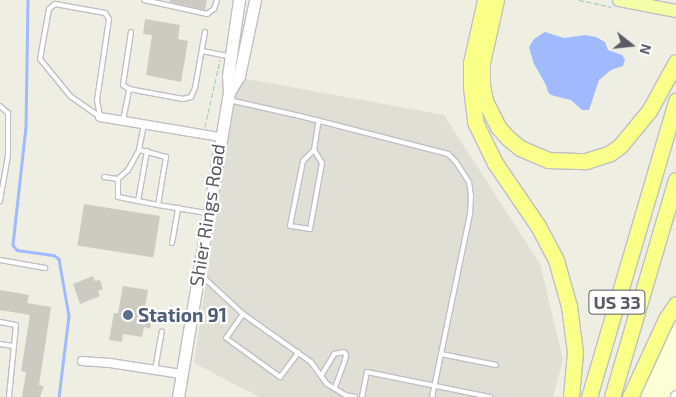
<!DOCTYPE html>
<html>
<head>
<meta charset="utf-8">
<style>
  body { margin:0 }
  #map { position:relative; width:676px; height:397px; overflow:hidden; background:#eeefe2; font-family:"Exo 2",sans-serif }
  div>[style] { position:absolute }
  [style*='--x'] { left:calc(var(--x)*1px); top:calc(var(--y)*1px); width:calc(var(--w)*1px); rotate:calc(var(--a)*1deg) }
  .commercial>* { inset:0; background:#fcffd6 }
  .industrial>* { inset:0; background:#dfdfd6 }
  .water>* { inset:0; background:#a1baff }
  .stream>* { height:2.5px; margin:-1.25px; padding:0 1.25px; transform-origin:1.25px; border-radius:1.25px; background:#a1baff }
  .building>* { inset:0; background:#cccbc1; transform-origin:0 0 }
  .path>* { height:1px; margin-top:-0.5px; transform-origin:0; background:repeating-linear-gradient(90deg,#94cab3 0 5px,transparent 0 7.5px) }
  .roads { filter:drop-shadow(1px 0 #bfbfc7) drop-shadow(-1px 0 #bfbfc7) drop-shadow(0 1px #bfbfc7) drop-shadow(0 -1px #bfbfc7) }
  .lane>* { height:4px; margin:-2px; padding:0 2px; transform-origin:2px; border-radius:2px; background:#fff }
  .street>* { height:8px; margin:-4px; padding:0 4px; transform-origin:4px; border-radius:4px; background:#fff }
  .secondary>* { height:11px; margin:-5.5px; padding:0 5.5px; transform-origin:5.5px; border-radius:5.5px; background:#fff }
  .primary>* { height:12px; margin:-6px; padding:0 6px; transform-origin:6px; border-radius:6px; background:#f3ffa6 }
  .highway>* { height:15px; margin:-7.5px; padding:0 7.5px; transform-origin:7.5px; border-radius:7.5px; background:#faff88 }
  .dots>* { width:14px; height:14px; translate:-50% -50%; box-sizing:border-box; border:2px solid #fff; border-radius:50% }
  span { translate:-50% -50%; white-space:nowrap; text-align:center; line-height:1.15; -webkit-text-stroke:4.5px #fff; paint-order:stroke }
  .shield-label span { padding:1px 4px; background:#fff; border:1px solid; border-radius:4px; -webkit-text-stroke-width:0 }
  .shield-label { font-size:18px; color:#5a5b64; font-weight:700 }
  .street-label { font-size:19px; color:#5a5b64 }
  .service-label { font-size:19px; color:#4e5e75; font-weight:700 }
  .left { translate:0 -50%; text-align:left }
  .north { position:absolute; left:606px; top:20px; width:50px; height:50px; -webkit-text-stroke:4px #fff; paint-order:stroke; rotate:106deg; font-size:14px; font-weight:700; line-height:20px; text-align:center; color:#5a5b64 }
  .north::after { content:''; display:block; margin:auto; width:18px; height:22px; background:#5a5b64; clip-path:polygon(50% 0,100% 100%,50% 72%,0 100%) }
</style>
</head>
<body>
<div id="map">
  <div class="commercial">
    <div style="clip-path:polygon(676px 320px,676px 397px,635px 397px,658px 343px)"></div>
  </div>
  <div class="industrial">
    <div style="clip-path:polygon(236px 77px,444px 115px,540px 264px,563px 359px,553px 397px,259px 397px,194px 363px)"></div>
  </div>
  <div class="water">
    <div style="clip-path:polygon(545px 32px,564px 38px,585px 35px,596px 37px,605px 42px,608px 50px,622px 55px,625px 60px,623px 66px,611px 70px,599px 80px,589px 110px,582px 110px,571px 100px,551px 95px,548px 92px,546px 85px,534px 64px,529px 47px,534px 39px)"></div>
  </div>
  <div class="stream">
    <div style="--x:28;--y:0;--w:127;--a:90.9"></div>
    <div style="--x:26;--y:127;--w:119;--a:96.3"></div>
    <div style="--x:13;--y:245;--w:6;--a:51"></div>
    <div style="--x:17;--y:250;--w:37;--a:8"></div>
    <div style="--x:54;--y:255;--w:6;--a:39"></div>
    <div style="--x:59;--y:259;--w:58;--a:80"></div>
    <div style="--x:69;--y:316;--w:82;--a:97"></div>
  </div>
  <div class="building">
    <div style="clip-path:polygon(170px 0,207px 0,205px 10px,169px 2px)"></div>
    <div style="clip-path:polygon(145px 19px,180px 25px,178px 39px,188px 41px,181px 82px,146px 75px,152px 35px,143px 34px)"></div>
    <div style="left:84px;top:204px;width:77px;height:42px;rotate:9deg"></div>
    <div style="clip-path:polygon(93px 276px,95px 281px,100px 280px,103px 289px,98px 291px,100px 296px,80px 304px,73px 284px)"></div>
    <div style="clip-path:polygon(123px 286px,148px 290px,143px 318px,145px 321px,151px 323px,150px 329px,144px 327px,142px 337px,123px 334px,122px 342px,109px 340px,114px 313px,118px 313px)"></div>
    <div style="clip-path:polygon(0 290px,29px 295px,27px 303px,51px 307px,39px 385px,44px 386px,40px 397px,22px 397px,26px 372px,21px 371px,30px 315px,0 310px)"></div>
  </div>
  <div class="path">
    <div style="--x:579;--y:0;--w:33;--a:12"></div>
    <div style="--x:205;--y:127;--w:69;--a:-77.4"></div>
  </div>
  <div class="roads">
    <div class="lane">
      <div style="--x:144;--y:0;--w:65;--a:12.5"></div>
      <div style="--x:207;--y:14;--w:9;--a:-36"></div>
      <div style="--x:214;--y:9;--w:9;--a:-72"></div>
      <div style="--x:55;--y:4;--w:51;--a:10.2"></div>
      <div style="--x:105;--y:13;--w:7;--a:56"></div>
      <div style="--x:109;--y:19;--w:82;--a:98.4"></div>
      <div style="--x:97;--y:100;--w:17;--a:80"></div>
      <div style="--x:100;--y:117;--w:35;--a:-145"></div>
      <div style="--x:71;--y:97;--w:49;--a:-129.2"></div>
      <div style="--x:40;--y:59;--w:51;--a:-79.8"></div>
      <div style="--x:49;--y:9;--w:8;--a:-40"></div>
      <div style="--x:131;--y:32;--w:54;--a:98.6"></div>
      <div style="--x:123;--y:85;--w:7;--a:34"></div>
      <div style="--x:129;--y:89;--w:55;--a:10.5"></div>
      <div style="--x:183;--y:99;--w:8;--a:-14"></div>
      <div style="--x:191;--y:97;--w:10;--a:-66"></div>
      <div style="--x:195;--y:88;--w:57;--a:-79.9"></div>
      <div style="--x:202;--y:51;--w:26;--a:11"></div>
      <div style="--x:229;--y:100;--w:77;--a:12.8"></div>
      <div style="--x:304;--y:117;--w:149;--a:14.4"></div>
      <div style="--x:448;--y:154;--w:11;--a:45"></div>
      <div style="--x:456;--y:162;--w:24;--a:57"></div>
      <div style="--x:469;--y:182;--w:14;--a:82"></div>
      <div style="--x:471;--y:196;--w:18;--a:93"></div>
      <div style="--x:470;--y:214;--w:187;--a:101.7"></div>
      <div style="--x:0;--y:106;--w:11;--a:41"></div>
      <div style="--x:8;--y:113;--w:42;--a:90"></div>
      <div style="--x:8;--y:155;--w:47;--a:99.9"></div>
      <div style="--x:123;--y:121;--w:33;--a:-79"></div>
      <div style="--x:314;--y:150;--w:15;--a:58"></div>
      <div style="--x:322;--y:163;--w:67;--a:100.3"></div>
      <div style="--x:310;--y:229;--w:20;--a:-171"></div>
      <div style="--x:290;--y:226;--w:66;--a:-78.7"></div>
      <div style="--x:303;--y:161;--w:16;--a:-45"></div>
      <div style="--x:314;--y:150;--w:30;--a:-81"></div>
      <div style="--x:104;--y:177;--w:14;--a:8"></div>
      <div style="--x:118;--y:179;--w:18;--a:90"></div>
      <div style="--x:118;--y:197;--w:41;--a:11.3"></div>
      <div style="--x:158;--y:205;--w:49;--a:-80.5"></div>
      <div style="--x:166;--y:157;--w:28;--a:-165"></div>
      <div style="--x:139;--y:150;--w:26;--a:-79"></div>
      <div style="--x:118;--y:179;--w:13;--a:-42"></div>
      <div style="--x:128;--y:170;--w:23;--a:-61"></div>
      <div style="--x:138;--y:201;--w:51;--a:-79.8"></div>
      <div style="--x:158;--y:205;--w:49;--a:9.5"></div>
      <div style="--x:172;--y:243;--w:36;--a:-80"></div>
      <div style="--x:0;--y:260;--w:46;--a:10.1"></div>
      <div style="--x:200;--y:274;--w:59;--a:42.9"></div>
      <div style="--x:243;--y:314;--w:83;--a:35.2"></div>
      <div style="--x:311;--y:362;--w:27;--a:54"></div>
      <div style="--x:327;--y:384;--w:21;--a:31"></div>
      <div style="--x:345;--y:395;--w:10;--a:11"></div>
      <div style="--x:243;--y:314;--w:29;--a:125"></div>
      <div style="--x:226;--y:338;--w:67;--a:35.8"></div>
      <div style="--x:280;--y:377;--w:31;--a:-53"></div>
      <div style="--x:0;--y:322;--w:16;--a:11"></div>
      <div style="--x:16;--y:325;--w:72;--a:95.6"></div>
      <div style="--x:0;--y:344;--w:13;--a:9"></div>
      <div style="--x:441;--y:354;--w:56;--a:11.3"></div>
      <div style="--x:155;--y:370;--w:39;--a:-80"></div>
      <div style="--x:321;--y:376;--w:26;--a:-59"></div>
      <div style="--x:334;--y:354;--w:10;--a:-11"></div>
      <div style="--x:344;--y:352;--w:4;--a:56"></div>
      <div style="--x:346;--y:355;--w:5;--a:101"></div>
      <div style="--x:345;--y:360;--w:30;--a:110"></div>
      <div style="--x:362;--y:397;--w:25;--a:-79"></div>
      <div style="--x:367;--y:372;--w:126;--a:11.5"></div>
    </div>
    <div class="street">
      <div style="--x:100;--y:117;--w:122;--a:9.5"></div>
      <div style="--x:82;--y:361;--w:28;--a:4"></div>
      <div style="--x:110;--y:363;--w:72;--a:8.8"></div>
    </div>
    <div class="secondary">
      <div style="--x:229;--y:92;--w:19;--a:-58"></div>
      <div style="--x:239;--y:76;--w:78;--a:-78.1"></div>
      <div style="--x:178;--y:397;--w:308;--a:-80.5"></div>
      <div style="--x:229;--y:93;--w:17;--a:-93"></div>
      <div style="--x:228;--y:76;--w:77;--a:-81.8"></div>
      <div style="--x:676;--y:397;--w:1;--a:-90"></div>
    </div>
    <div class="primary">
      <div style="--x:619;--y:0;--w:58;--a:10.9"></div>
    </div>
    <div class="highway">
      <div style="--x:485;--y:0;--w:65;--a:102.5"></div>
      <div style="--x:471;--y:63;--w:24;--a:90"></div>
      <div style="--x:471;--y:87;--w:35;--a:83"></div>
      <div style="--x:475;--y:122;--w:46;--a:64"></div>
      <div style="--x:495;--y:163;--w:76;--a:55.7"></div>
      <div style="--x:538;--y:226;--w:38;--a:62"></div>
      <div style="--x:556;--y:260;--w:48;--a:74.2"></div>
      <div style="--x:569;--y:306;--w:46;--a:82.6"></div>
      <div style="--x:575;--y:352;--w:45;--a:95.1"></div>
      <div style="--x:496;--y:0;--w:65;--a:102.5"></div>
      <div style="--x:482;--y:63;--w:22;--a:90"></div>
      <div style="--x:482;--y:85;--w:16;--a:79"></div>
      <div style="--x:485;--y:101;--w:30;--a:63"></div>
      <div style="--x:499;--y:128;--w:13;--a:48"></div>
      <div style="--x:508;--y:138;--w:16;--a:40"></div>
      <div style="--x:520;--y:148;--w:30;--a:23"></div>
      <div style="--x:548;--y:160;--w:38;--a:2"></div>
      <div style="--x:586;--y:161;--w:25;--a:-18"></div>
      <div style="--x:610;--y:153;--w:12;--a:-35"></div>
      <div style="--x:620;--y:146;--w:45;--a:-50.4"></div>
      <div style="--x:649;--y:111;--w:56;--a:-61.1"></div>
      <div style="--x:589;--y:397;--w:309;--a:-73.6"></div>
      <div style="--x:612;--y:397;--w:226;--a:-73.6"></div>
      <div style="--x:630;--y:397;--w:86;--a:-65.2"></div>
      <div style="--x:666;--y:319;--w:18;--a:-56"></div>
    </div>
  </div>
  <div class="dots">
    <div style="left:128px;top:315px;background:#5c6f8a"></div>
  </div>
  <div class="shield-label">
    <span style="left:617px;top:302px">US 33</span>
  </div>
  <div class="street-label">
    <span style="left:207px;top:215px;rotate:-81deg">Shier Rings Road</span>
  </div>
  <div class="service-label">
    <span class="left" style="left:138px;top:315px">Station 91</span>
  </div>
  <div class="north">N</div>
</div>
</body>
</html>
